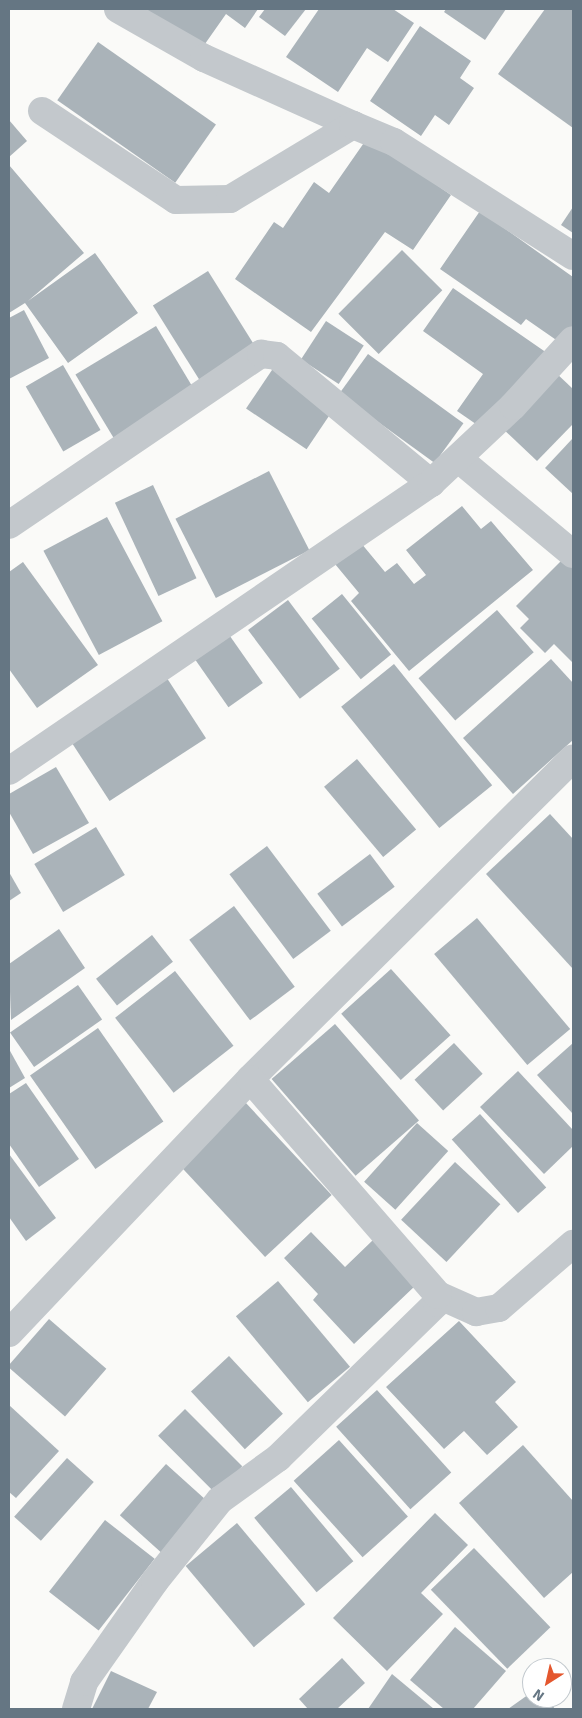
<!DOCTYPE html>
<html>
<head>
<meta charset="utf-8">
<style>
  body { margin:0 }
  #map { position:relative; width:582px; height:1718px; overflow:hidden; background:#fafaf8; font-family:Signika,sans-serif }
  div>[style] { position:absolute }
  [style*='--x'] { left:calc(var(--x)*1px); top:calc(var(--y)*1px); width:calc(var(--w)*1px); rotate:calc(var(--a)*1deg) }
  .building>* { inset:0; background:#aab3b9; transform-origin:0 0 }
  .minor>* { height:28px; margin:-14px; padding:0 14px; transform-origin:14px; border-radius:14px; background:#c3c8cc }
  span { translate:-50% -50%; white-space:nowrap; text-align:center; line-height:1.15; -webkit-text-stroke:5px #fff; paint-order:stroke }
  .frame { position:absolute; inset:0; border:10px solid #657683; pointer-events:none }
  .north { position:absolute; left:522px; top:1658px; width:50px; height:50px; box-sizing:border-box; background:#fff; border:1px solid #c1c8cd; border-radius:50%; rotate:215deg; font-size:14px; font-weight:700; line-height:20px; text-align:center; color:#657683 }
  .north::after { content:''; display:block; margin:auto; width:18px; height:22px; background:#e4572e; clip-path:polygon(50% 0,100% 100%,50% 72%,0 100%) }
</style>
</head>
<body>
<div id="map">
  <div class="building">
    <div style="clip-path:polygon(148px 9px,258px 9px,245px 28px,226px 14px,200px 51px,145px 13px)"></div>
    <div style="clip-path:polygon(265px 9px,306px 9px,285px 36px,259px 17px)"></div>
    <div style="clip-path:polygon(319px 9px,393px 9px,414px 23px,388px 62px,367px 48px,338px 92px,286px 57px)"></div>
    <div style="clip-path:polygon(446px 9px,506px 9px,485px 40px,444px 12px)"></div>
    <div style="clip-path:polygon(545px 9px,573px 9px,573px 128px,498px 74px)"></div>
    <div style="clip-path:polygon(420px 26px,471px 61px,460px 78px,474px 88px,449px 125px,435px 115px,421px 136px,370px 101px)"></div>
    <div style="left:98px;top:42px;width:144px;height:71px;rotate:35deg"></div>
    <div style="clip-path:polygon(9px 120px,27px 141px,9px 157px)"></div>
    <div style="clip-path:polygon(368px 137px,451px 195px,413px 250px,385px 232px,311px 332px,235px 279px,274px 222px,283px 228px,314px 182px,329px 193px)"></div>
    <div style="clip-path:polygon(9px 165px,84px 253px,28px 301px,95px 253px,138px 313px,68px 363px,25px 303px,9px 313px)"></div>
    <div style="clip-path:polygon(573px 207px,573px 233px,561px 225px)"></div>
    <div style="clip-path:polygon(480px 211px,573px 277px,573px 327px,562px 344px,526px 319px,521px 325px,440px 269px)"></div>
    <div style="left:402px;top:250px;width:57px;height:90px;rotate:45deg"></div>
    <div style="left:208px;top:271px;width:98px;height:65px;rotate:58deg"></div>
    <div style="clip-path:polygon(453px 288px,547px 353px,486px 431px,457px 411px,483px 374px,423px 331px)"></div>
    <div style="clip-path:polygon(24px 310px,49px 358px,9px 379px,9px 318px)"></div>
    <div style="left:326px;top:321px;width:45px;height:46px;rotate:33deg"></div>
    <div style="left:156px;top:326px;width:74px;height:94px;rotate:59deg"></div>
    <div style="left:368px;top:354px;width:118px;height:49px;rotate:36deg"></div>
    <div style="left:63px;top:365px;width:75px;height:43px;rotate:60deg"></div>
    <div style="left:274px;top:367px;width:73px;height:50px;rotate:34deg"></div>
    <div style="clip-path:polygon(554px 371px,573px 389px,573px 424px,537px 461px,501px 427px)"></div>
    <div style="clip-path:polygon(573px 438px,573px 494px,545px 468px)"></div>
    <div style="left:269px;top:471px;width:89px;height:105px;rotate:63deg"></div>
    <div style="left:153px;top:485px;width:103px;height:42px;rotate:65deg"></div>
    <div style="clip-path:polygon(462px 506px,481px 529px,491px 521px,533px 570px,409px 671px,351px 601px,359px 593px,335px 564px,361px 543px,385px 572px,397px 563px,414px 584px,426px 575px,406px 550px)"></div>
    <div style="left:107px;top:517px;width:118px;height:72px;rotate:62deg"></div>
    <div style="clip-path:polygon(566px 556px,573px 564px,573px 663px,554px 644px,545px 653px,520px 628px,529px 619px,516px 606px)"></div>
    <div style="clip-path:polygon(23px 562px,98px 665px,37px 708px,9px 669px,9px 572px)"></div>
    <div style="left:342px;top:594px;width:78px;height:39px;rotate:51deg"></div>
    <div style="left:288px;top:600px;width:86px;height:50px;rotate:53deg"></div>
    <div style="left:497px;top:610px;width:56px;height:104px;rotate:49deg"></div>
    <div style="left:225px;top:629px;width:66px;height:42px;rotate:55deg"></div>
    <div style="clip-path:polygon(551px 659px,573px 683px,573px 740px,513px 794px,463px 738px)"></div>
    <div style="left:394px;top:664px;width:156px;height:68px;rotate:51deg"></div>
    <div style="left:163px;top:672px;width:79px;height:115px;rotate:57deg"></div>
    <div style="left:357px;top:759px;width:92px;height:43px;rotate:50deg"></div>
    <div style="clip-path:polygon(56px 767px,89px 823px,33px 854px,9px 812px,9px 794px)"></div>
    <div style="clip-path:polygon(550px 814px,573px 839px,573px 969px,486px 874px)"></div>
    <div style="left:96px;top:827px;width:56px;height:72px;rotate:59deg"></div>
    <div style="left:267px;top:846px;width:106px;height:47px;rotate:53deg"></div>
    <div style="left:370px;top:854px;width:41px;height:66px;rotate:53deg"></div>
    <div style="clip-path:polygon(9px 872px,21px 893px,9px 901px)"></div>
    <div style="left:234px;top:906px;width:101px;height:56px;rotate:53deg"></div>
    <div style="left:477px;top:918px;width:145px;height:56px;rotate:50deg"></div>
    <div style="clip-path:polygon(59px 929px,85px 968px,11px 1020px,9px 964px)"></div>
    <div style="left:152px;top:935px;width:34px;height:71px;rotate:52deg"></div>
    <div style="left:391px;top:969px;width:89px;height:67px;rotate:48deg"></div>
    <div style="left:175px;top:971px;width:95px;height:76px;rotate:52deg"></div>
    <div style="left:78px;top:985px;width:42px;height:83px;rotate:55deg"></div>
    <div style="left:335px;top:1024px;width:128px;height:84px;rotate:49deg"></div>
    <div style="left:98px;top:1028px;width:114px;height:83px;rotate:55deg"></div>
    <div style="left:454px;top:1043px;width:42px;height:54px;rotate:47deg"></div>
    <div style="clip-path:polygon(573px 1043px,573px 1114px,537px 1075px)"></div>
    <div style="clip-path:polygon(9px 1049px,25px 1078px,9px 1088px)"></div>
    <div style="clip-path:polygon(518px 1071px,573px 1130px,573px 1146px,544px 1174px,480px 1107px)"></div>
    <div style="clip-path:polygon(26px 1083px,79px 1159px,39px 1187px,9px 1144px,9px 1094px)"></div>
    <div style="left:245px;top:1102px;width:127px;height:91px;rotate:47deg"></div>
    <div style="left:480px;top:1114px;width:99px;height:38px;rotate:48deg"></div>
    <div style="left:417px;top:1123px;width:42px;height:79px;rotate:42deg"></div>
    <div style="clip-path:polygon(9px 1154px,56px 1218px,26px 1241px,9px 1217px)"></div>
    <div style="left:455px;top:1162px;width:62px;height:79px;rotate:43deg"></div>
    <div style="clip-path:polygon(311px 1232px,345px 1267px,373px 1240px,416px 1285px,354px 1344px,313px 1300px,318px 1294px,284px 1258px)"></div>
    <div style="left:278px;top:1281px;width:112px;height:55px;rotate:50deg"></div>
    <div style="left:49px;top:1319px;width:76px;height:63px;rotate:41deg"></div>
    <div style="clip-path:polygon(459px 1321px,516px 1382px,495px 1402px,518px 1427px,487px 1455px,464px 1431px,444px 1449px,386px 1387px)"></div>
    <div style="left:229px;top:1356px;width:79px;height:52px;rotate:47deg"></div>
    <div style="left:377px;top:1390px;width:111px;height:55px;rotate:48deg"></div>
    <div style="clip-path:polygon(9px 1405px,59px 1451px,16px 1498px,9px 1492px)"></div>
    <div style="left:185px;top:1409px;width:81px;height:38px;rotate:45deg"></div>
    <div style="left:339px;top:1440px;width:103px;height:61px;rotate:48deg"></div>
    <div style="clip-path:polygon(523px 1445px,573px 1501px,573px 1572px,544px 1598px,459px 1503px)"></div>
    <div style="left:67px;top:1458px;width:36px;height:79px;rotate:42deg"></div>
    <div style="left:166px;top:1464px;width:59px;height:69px;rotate:42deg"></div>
    <div style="left:291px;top:1487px;width:97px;height:48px;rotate:50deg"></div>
    <div style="clip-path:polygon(435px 1513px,468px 1545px,421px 1593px,443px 1614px,387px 1671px,333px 1618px)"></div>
    <div style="left:105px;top:1520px;width:63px;height:91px;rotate:38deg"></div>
    <div style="left:237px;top:1523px;width:106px;height:67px;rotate:50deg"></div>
    <div style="left:474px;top:1548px;width:110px;height:60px;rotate:46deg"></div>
    <div style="clip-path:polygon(455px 1627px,506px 1671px,473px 1709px,444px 1709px,410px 1680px)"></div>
    <div style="clip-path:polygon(342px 1658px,365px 1683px,337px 1709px,308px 1709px,299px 1699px)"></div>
    <div style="clip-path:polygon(111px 1671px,157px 1692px,148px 1709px,92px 1709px)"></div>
    <div style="clip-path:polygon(392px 1674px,434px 1709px,368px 1709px)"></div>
    <div style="clip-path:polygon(532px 1692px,532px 1698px,547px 1698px,555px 1709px,508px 1709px)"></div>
  </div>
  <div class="minor">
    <div style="--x:118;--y:9;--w:99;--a:29.7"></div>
    <div style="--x:204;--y:58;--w:163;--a:24.2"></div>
    <div style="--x:42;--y:111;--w:161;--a:33.6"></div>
    <div style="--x:176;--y:200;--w:54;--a:-1.1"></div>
    <div style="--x:230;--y:199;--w:144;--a:-31"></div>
    <div style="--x:353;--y:125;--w:44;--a:22.5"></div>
    <div style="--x:394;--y:142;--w:212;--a:32.5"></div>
    <div style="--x:460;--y:460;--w:147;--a:39.8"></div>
    <div style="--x:9;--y:525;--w:305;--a:-34.2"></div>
    <div style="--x:261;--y:354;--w:16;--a:7"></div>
    <div style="--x:277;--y:356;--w:200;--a:39.5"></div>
    <div style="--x:9;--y:771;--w:511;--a:-34.31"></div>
    <div style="--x:431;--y:483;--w:112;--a:-43.2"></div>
    <div style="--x:513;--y:406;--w:89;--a:-47.7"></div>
    <div style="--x:438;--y:1295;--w:42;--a:24.1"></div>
    <div style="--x:476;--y:1312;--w:23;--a:-10"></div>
    <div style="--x:499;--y:1308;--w:98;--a:-40.9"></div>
    <div style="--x:9;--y:1333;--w:350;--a:-46.5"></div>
    <div style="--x:250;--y:1079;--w:455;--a:-44.8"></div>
    <div style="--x:76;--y:1709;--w:28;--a:-73"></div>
    <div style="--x:84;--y:1682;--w:123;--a:-54.9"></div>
    <div style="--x:155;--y:1581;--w:104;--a:-51.3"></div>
    <div style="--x:220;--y:1500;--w:72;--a:-35.9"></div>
    <div style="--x:278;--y:1458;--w:222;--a:-44.3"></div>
    <div style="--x:437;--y:1303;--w:8;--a:-83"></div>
    <div style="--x:438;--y:1295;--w:286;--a:-131"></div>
  </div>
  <div class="frame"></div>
  <div class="north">N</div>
</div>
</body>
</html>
